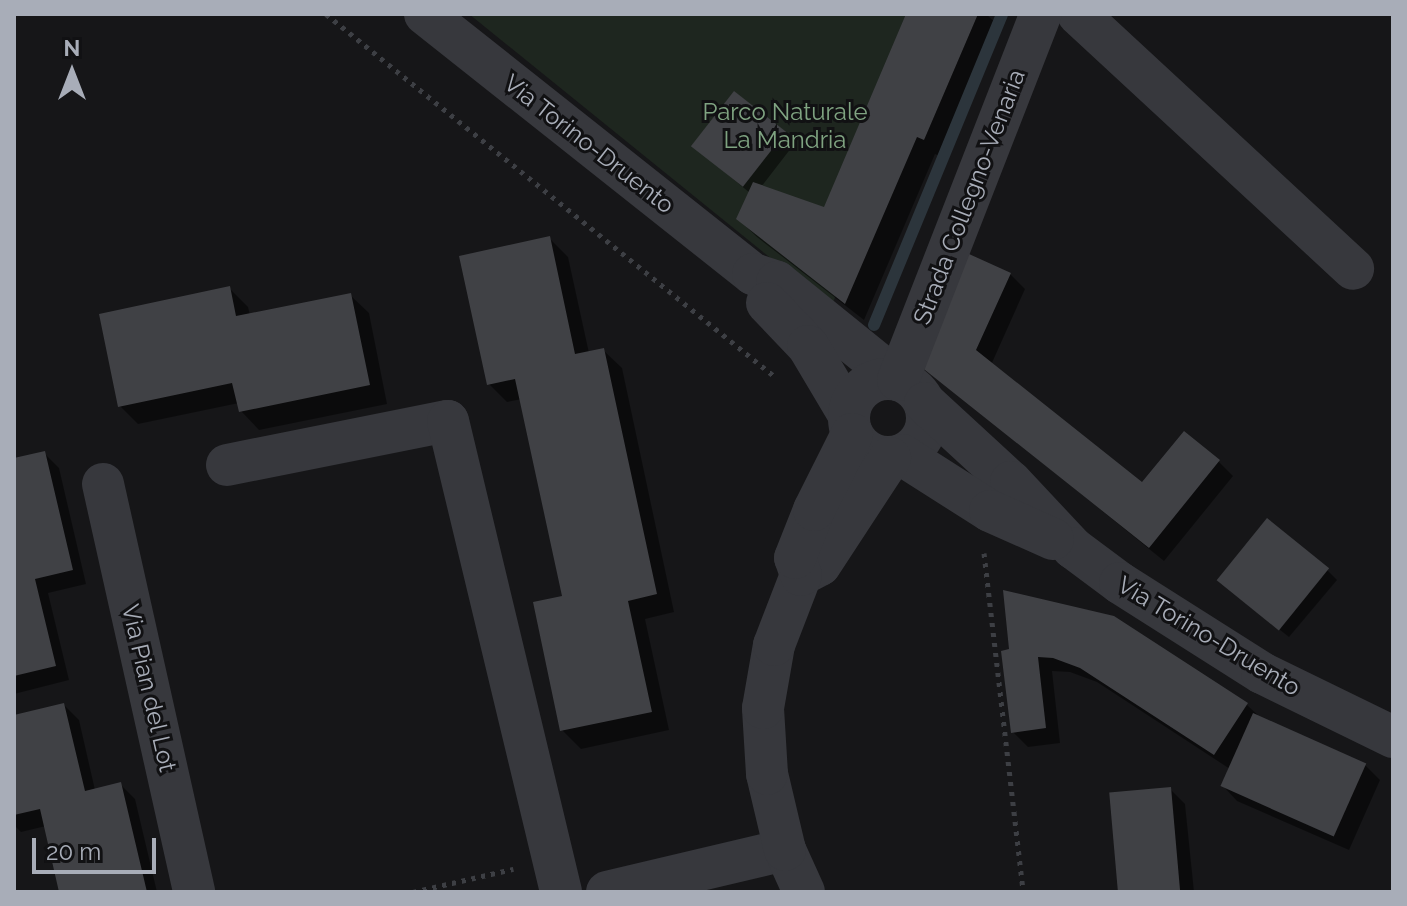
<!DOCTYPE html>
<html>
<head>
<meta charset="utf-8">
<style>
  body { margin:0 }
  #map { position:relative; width:1407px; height:906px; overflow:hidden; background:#161618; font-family:Raleway,sans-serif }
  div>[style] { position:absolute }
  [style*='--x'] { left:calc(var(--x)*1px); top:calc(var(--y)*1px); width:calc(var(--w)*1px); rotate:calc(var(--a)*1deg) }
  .green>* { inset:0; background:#1e261f }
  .shadow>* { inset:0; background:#0007 }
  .stream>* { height:12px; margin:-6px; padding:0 6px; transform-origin:6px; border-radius:6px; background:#2c353c }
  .building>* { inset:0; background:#404145; transform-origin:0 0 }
  .path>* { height:5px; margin-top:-2.5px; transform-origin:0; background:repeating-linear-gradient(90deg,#3d3f44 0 4px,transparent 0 10px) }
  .minor>* { height:42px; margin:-21px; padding:0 21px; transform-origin:21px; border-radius:21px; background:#37383d }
  .minor>.ring { margin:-21px; padding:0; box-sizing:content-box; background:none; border:42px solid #37383d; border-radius:50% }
  span { translate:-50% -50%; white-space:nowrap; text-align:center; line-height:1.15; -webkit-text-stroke:6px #111113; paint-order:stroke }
  .park-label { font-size:24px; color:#7fa381 }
  .street-label { font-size:24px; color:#a8adb8 }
  .frame { position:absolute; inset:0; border:16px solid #a8adb8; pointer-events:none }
  .north { position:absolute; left:32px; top:32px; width:80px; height:80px; -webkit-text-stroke:6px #111113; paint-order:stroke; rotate:0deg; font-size:22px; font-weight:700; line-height:32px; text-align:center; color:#a8adb8 }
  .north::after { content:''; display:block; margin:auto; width:28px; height:36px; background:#a8adb8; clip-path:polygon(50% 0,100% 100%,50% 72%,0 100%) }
  .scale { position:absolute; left:32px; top:838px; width:124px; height:36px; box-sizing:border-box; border:4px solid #a8adb8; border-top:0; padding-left:10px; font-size:24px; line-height:28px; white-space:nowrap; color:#a8adb8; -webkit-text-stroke:6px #111113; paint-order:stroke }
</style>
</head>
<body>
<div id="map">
  <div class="green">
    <div style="clip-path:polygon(469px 14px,956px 14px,831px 307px)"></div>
  </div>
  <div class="shadow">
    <div style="clip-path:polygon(908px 14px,986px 14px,999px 26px,942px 157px,935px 154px,864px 320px,757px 237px,738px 219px,750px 193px,693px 146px,785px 133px,795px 143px,761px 187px,825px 209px)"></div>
    <div style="clip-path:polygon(549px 238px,568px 257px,589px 353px,603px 350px,622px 368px,674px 612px,645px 619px,669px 730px,581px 749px,562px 730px,564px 597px,522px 399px,507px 402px,489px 384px)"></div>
    <div style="clip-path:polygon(1010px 274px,1025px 289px,991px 365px,1143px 485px,1218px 461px,1233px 476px,1164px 561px,922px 365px)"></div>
    <div style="clip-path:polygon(230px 289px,248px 307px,250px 315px,350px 295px,369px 313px,387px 404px,259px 430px,241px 411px,239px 403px,138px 424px,120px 406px)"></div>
    <div style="clip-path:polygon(44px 453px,59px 468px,86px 584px,48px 593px,69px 680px,14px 694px,14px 460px)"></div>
    <div style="clip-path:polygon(1327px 570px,1337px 580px,1289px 637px,1229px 590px)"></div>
    <div style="clip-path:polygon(1113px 618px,1247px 705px,1261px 718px,1365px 765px,1380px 780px,1349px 850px,1237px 801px,1223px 786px,1230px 769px,1097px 682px,1070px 672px,1052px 671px,1060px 743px,1028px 747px,1013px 732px,1003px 652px)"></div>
    <div style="clip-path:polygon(64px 705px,79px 720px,95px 790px,120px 784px,135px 799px,157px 892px,61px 892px,46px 826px,21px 832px,14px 825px,14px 717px)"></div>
    <div style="clip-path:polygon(1170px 789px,1185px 804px,1194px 892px,1121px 892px)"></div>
  </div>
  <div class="stream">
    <div style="--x:874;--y:325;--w:336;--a:-67.6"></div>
  </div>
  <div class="building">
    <div style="clip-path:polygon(906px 14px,978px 14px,924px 140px,917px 137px,845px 304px,736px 219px,753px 182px,824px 207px)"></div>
    <div style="left:734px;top:91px;width:66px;height:70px;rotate:38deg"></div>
    <div style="clip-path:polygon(550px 236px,575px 354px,604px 348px,657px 594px,628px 601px,652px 712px,560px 731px,533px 602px,562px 596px,515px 379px,487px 385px,459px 256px)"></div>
    <div style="clip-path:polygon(969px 254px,1011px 273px,976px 350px,1142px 482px,1184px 431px,1220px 460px,1149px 548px,920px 366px)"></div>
    <div style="clip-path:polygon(230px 286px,236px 316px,351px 293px,370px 385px,239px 412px,232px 383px,118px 407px,99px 314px)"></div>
    <div style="clip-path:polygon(45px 451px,73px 570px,35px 579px,56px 666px,14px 676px,14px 458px)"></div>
    <div style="left:1267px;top:518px;width:80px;height:80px;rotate:39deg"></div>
    <div style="clip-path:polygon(1003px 590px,1114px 616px,1248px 703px,1214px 755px,1080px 668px,1053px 658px,1038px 657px,1046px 728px,1011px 733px,1001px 651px,1009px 649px)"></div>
    <div style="clip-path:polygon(64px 703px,85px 791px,121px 782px,147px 892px,59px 892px,40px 809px,14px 815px,14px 715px)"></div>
    <div style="left:1253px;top:713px;width:124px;height:80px;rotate:24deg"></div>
    <div style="left:1171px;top:787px;width:105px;height:62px;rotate:85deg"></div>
  </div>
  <div class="path">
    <div style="--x:326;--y:14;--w:576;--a:38.94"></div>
    <div style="--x:984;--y:553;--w:341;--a:83.4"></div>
    <div style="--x:413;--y:892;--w:103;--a:-13"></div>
  </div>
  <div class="minor">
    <div style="--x:425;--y:14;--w:419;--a:38.4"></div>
    <div style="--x:753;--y:274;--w:25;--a:18"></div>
    <div style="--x:777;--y:282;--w:156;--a:39"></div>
    <div style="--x:1078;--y:14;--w:375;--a:42.8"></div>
    <div style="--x:767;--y:303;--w:59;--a:46.4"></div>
    <div style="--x:808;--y:346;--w:80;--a:59.3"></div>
    <div class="ring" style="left:849px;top:379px;width:36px;height:36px"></div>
    <div style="--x:898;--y:380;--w:393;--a:-68.7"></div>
    <div style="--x:925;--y:403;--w:117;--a:42.6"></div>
    <div style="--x:1011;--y:482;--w:91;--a:46.8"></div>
    <div style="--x:1073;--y:548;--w:59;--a:36.7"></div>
    <div style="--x:1120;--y:583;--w:168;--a:32.4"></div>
    <div style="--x:1262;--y:673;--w:146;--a:26"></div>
    <div style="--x:902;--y:455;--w:104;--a:32.5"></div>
    <div style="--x:990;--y:511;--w:69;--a:24"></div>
    <div style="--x:227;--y:465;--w:225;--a:-11.3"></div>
    <div style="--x:448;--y:421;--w:484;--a:76.5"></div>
    <div style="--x:103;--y:484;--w:418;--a:77.4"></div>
    <div style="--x:801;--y:575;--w:21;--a:-28"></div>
    <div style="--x:820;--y:565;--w:128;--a:-56.8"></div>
    <div style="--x:607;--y:892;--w:183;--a:-13.3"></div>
    <div style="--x:804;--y:892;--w:46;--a:-114.3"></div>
    <div style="--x:785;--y:850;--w:78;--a:-103.3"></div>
    <div style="--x:767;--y:774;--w:66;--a:-93.5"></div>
    <div style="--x:763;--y:708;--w:64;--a:-80.1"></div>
    <div style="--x:774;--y:645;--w:75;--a:-68.9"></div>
    <div style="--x:801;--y:575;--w:18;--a:-109"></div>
    <div style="--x:795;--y:558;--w:52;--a:-68.4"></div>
    <div style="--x:814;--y:510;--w:85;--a:-63.4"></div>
  </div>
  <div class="park-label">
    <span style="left:785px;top:126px">Parco Naturale<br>La Mandria</span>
  </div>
  <div class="street-label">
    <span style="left:589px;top:144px;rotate:38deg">Via Torino-Druento</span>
    <span style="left:969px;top:197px;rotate:-69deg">Strada Collegno-Venaria</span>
    <span style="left:1209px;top:636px;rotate:31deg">Via Torino-Druento</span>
    <span style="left:149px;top:688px;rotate:77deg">Via Pian del Lot</span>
  </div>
  <div class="frame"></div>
  <div class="north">N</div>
  <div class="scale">20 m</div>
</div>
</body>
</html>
